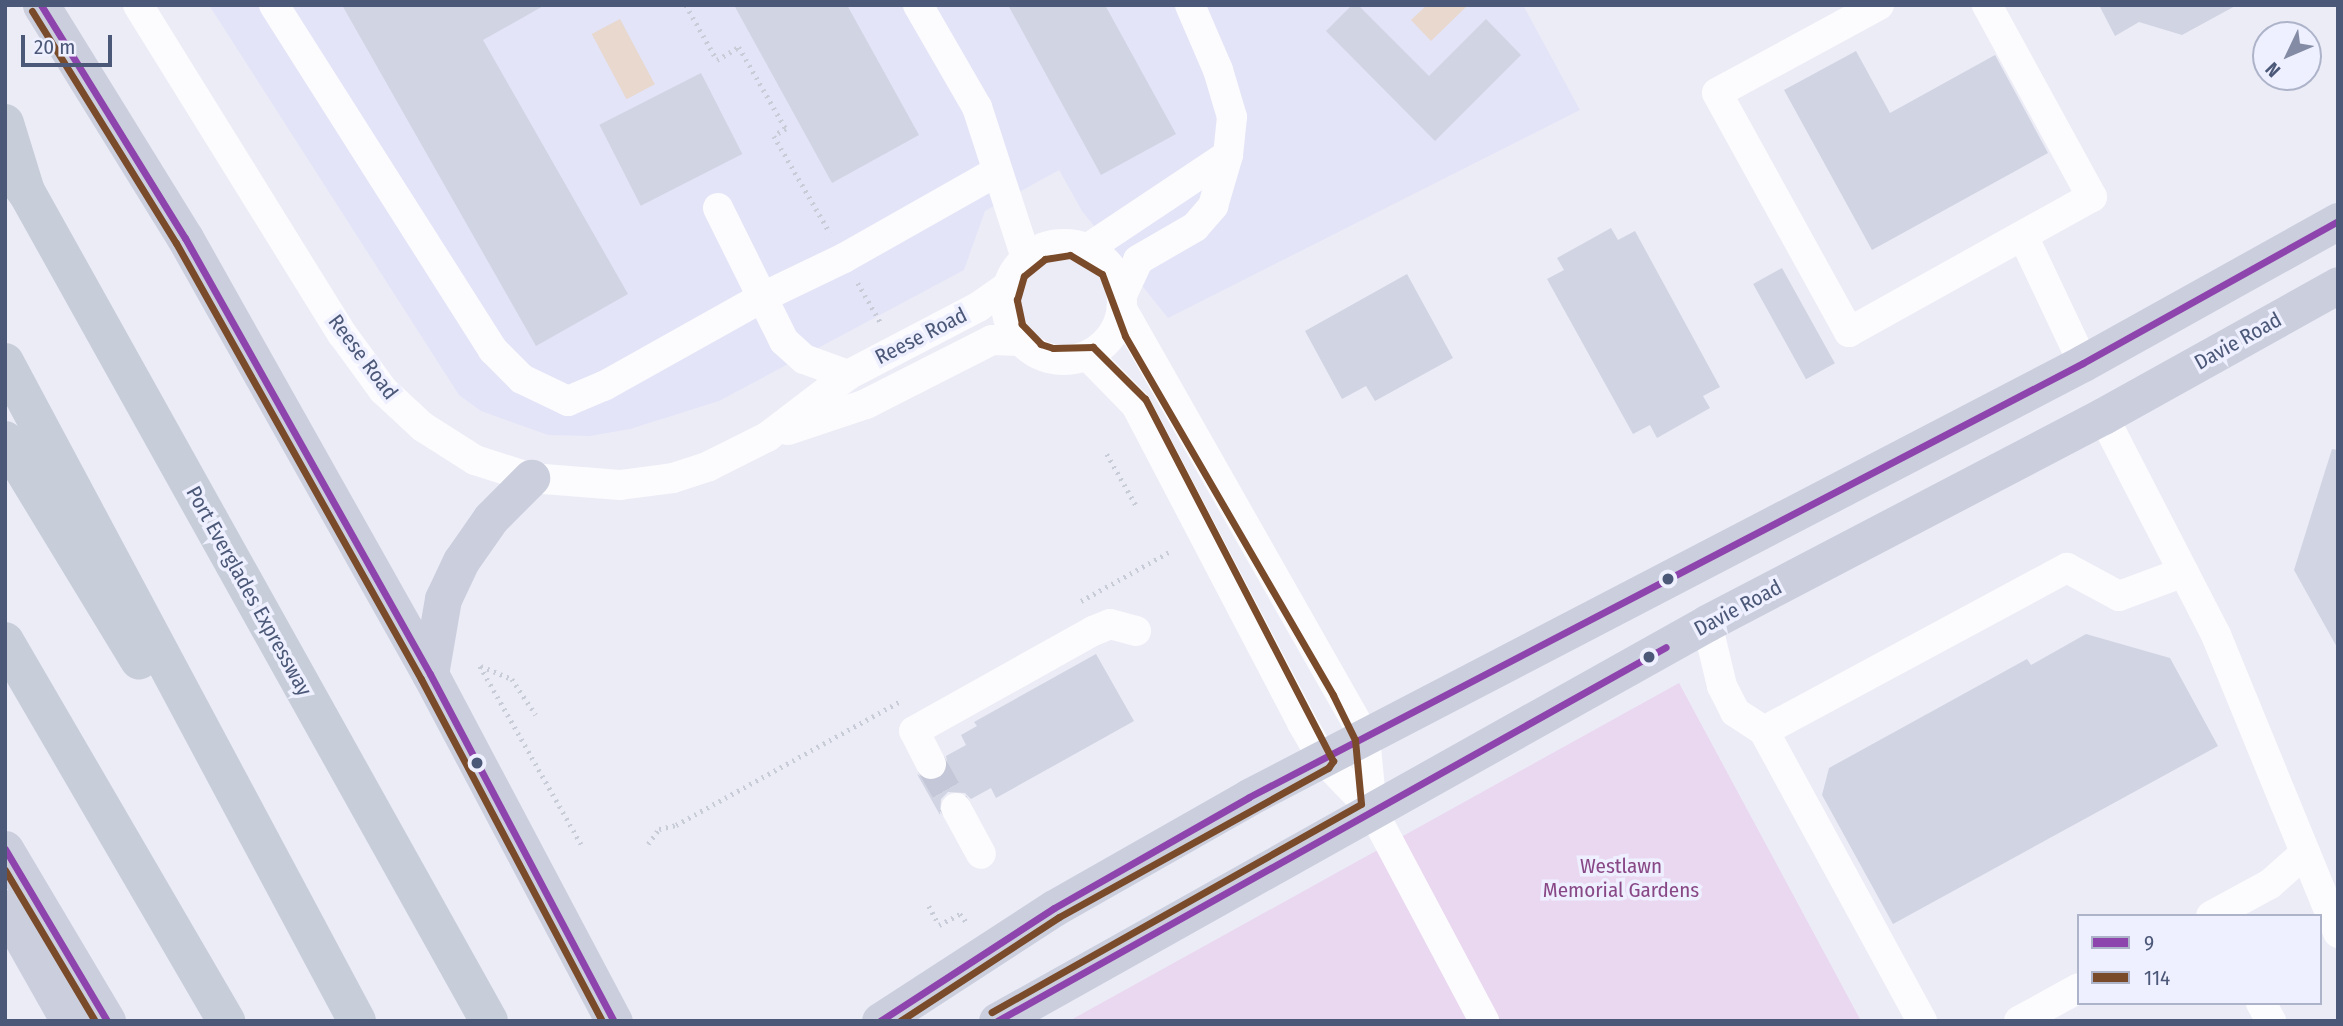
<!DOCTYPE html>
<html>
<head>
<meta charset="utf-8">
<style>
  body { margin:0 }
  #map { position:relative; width:2343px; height:1026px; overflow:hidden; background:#ececf7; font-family:"Fira Sans Condensed",sans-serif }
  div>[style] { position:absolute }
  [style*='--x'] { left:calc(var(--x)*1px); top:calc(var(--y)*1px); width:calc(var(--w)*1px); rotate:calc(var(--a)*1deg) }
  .residential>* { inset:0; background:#e3e4f8 }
  .green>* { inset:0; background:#ead7f0 }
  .water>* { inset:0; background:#e8d8cd; transform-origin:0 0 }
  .building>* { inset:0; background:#d1d4e2; transform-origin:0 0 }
  .minor-tunnel>* { height:30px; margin-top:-15px; transform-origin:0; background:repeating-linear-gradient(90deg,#c4c7d7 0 30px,transparent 0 45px) }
  .path>* { height:4.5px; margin-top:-2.25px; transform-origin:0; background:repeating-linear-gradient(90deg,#c8ccd6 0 2px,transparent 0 7px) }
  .minor>* { height:30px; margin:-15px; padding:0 15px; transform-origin:15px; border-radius:15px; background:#fcfcfe }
  .minor>.ring { margin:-15px; padding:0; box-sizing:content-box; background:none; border:30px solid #fcfcfe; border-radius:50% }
  .major>* { height:37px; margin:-18.5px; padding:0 18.5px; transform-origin:18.5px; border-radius:18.5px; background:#cbcedd }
  .highway>* { height:38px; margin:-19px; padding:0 19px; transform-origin:19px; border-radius:19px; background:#c7ced9 }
  .bus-1>* { height:7px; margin:-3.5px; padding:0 3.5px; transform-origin:3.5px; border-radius:3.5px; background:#8e44ad }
  .bus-2>* { height:7px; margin:-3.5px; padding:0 3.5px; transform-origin:3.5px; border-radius:3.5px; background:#7a4b2a }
  .dots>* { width:19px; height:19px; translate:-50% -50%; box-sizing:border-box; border:4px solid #eeefff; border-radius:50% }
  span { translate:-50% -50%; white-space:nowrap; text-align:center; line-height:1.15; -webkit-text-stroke:7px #eeefff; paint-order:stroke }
  .street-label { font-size:21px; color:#4b5877 }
  .park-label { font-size:21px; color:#884886 }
  .frame { position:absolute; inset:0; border:7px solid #4b5877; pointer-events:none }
  .legend { position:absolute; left:2077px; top:914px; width:245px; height:91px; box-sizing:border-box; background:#eeefff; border:2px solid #adb3c9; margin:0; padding:9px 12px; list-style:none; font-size:21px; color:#4b5877 }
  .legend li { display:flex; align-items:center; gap:14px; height:35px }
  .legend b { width:35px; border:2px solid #adb3c9 }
  .north { position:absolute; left:2252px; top:21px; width:70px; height:70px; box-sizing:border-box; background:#eeefff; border:2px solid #adb3c9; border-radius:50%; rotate:226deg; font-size:19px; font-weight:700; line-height:28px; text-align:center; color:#4b5877 }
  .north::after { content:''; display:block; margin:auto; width:24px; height:32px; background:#838ca4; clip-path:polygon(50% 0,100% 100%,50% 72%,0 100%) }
  .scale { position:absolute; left:21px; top:35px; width:91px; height:32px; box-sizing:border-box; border:4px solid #4b5877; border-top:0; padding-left:9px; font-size:21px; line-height:24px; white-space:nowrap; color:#4b5877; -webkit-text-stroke:5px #eeefff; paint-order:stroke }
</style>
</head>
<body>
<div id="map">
  <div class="residential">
    <div style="clip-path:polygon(209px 5px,1523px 5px,1580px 110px,1168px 318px,1082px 211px,1059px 170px,985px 211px,964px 270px,719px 401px,630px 429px,590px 436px,548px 435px,481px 411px,459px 395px)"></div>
  </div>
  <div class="green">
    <div style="clip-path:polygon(1679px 683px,1861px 1021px,1069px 1021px)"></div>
  </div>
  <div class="water">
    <div style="clip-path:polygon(1427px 5px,1468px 5px,1431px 41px,1411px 20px)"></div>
    <div style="left:620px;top:19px;width:74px;height:32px;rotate:62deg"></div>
  </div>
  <div class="building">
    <div style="clip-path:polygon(342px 5px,545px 5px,483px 40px,628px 294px,536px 346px)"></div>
    <div style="clip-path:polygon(734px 5px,847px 5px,919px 135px,832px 183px)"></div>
    <div style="clip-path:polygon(1008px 5px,1105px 5px,1176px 134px,1101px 175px)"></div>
    <div style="clip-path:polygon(1352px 5px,1358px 5px,1429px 76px,1486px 19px,1521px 55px,1435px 141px,1326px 31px)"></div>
    <div style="clip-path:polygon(2099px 5px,2237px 5px,2182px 35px,2139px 22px,2115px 36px)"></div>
    <div style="clip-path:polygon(1856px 51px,1890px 113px,1995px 55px,2048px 153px,1872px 250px,1784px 90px)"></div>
    <div style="left:701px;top:73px;width:91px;height:114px;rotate:63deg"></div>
    <div style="clip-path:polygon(1611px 228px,1618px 240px,1635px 231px,1720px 387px,1703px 396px,1710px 408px,1657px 438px,1650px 425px,1633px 434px,1547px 279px,1564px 270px,1557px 258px)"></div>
    <div style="left:1782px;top:268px;width:109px;height:33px;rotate:61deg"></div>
    <div style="clip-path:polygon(1407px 274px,1453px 358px,1375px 401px,1366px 386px,1342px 399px,1305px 331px)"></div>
    <div style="clip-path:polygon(2332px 449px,2338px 450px,2338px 649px,2294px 570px)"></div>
    <div style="clip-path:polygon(2086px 634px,2170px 658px,2218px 746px,1893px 924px,1822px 795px,1829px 768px,2027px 659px,2031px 665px)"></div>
    <div style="clip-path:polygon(1096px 654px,1134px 721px,996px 798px,991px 788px,971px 799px,965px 793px,948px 792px,941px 799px,940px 815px,917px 774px,929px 781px,940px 779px,948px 766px,946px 756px,966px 745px,961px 735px,977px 726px,974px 722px)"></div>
  </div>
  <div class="minor-tunnel">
    <div style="--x:931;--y:764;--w:51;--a:60.4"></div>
  </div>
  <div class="path">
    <div style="--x:686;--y:5;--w:63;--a:60.6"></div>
    <div style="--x:717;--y:60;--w:26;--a:-31"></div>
    <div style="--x:739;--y:47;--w:95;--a:60.2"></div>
    <div style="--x:786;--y:129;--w:14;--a:150"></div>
    <div style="--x:774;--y:136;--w:112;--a:60"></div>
    <div style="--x:858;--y:283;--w:48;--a:60.3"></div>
    <div style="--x:1107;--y:454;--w:59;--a:60.4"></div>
    <div style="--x:1081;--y:601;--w:101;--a:-29.1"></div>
    <div style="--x:480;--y:666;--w:205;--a:60.4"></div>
    <div style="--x:481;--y:666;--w:34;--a:23"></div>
    <div style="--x:512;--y:679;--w:43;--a:56.3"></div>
    <div style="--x:648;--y:844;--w:19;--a:-54"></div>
    <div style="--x:659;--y:829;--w:17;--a:-13"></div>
    <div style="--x:676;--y:825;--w:255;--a:-28.9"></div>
    <div style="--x:929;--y:906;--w:21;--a:62"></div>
    <div style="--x:939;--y:925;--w:24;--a:-28"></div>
    <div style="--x:960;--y:914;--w:13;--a:51"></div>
  </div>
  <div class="minor">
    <div style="--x:138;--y:5;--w:388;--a:58.2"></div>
    <div style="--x:343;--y:335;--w:68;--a:54"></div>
    <div style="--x:383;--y:390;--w:54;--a:42.8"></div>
    <div style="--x:423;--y:427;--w:62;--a:32.4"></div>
    <div style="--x:475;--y:460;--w:59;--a:17.8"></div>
    <div style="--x:531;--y:478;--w:89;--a:4.5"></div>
    <div style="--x:620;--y:485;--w:53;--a:-7.5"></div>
    <div style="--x:673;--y:478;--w:38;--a:-18"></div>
    <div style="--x:709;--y:466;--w:65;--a:-26.6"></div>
    <div style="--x:767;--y:437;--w:102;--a:-37.4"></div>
    <div style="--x:848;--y:375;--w:147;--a:-27.6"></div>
    <div style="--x:978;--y:307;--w:37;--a:-35"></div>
    <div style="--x:274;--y:5;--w:409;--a:57.6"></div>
    <div style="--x:493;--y:350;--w:41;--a:45"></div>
    <div style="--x:522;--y:379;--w:51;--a:25.6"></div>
    <div style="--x:568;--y:401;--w:39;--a:-23"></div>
    <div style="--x:604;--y:386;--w:182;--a:-29.2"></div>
    <div style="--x:763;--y:297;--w:90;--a:-25.7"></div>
    <div style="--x:844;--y:258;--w:175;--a:-29.5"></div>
    <div style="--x:918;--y:5;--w:118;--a:60"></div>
    <div style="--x:977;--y:107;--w:159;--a:72"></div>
    <div style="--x:1879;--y:5;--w:184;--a:151.5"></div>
    <div style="--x:1717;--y:93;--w:273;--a:61.1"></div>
    <div style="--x:1849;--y:332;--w:278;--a:-29.1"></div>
    <div style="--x:2092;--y:197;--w:219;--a:-118.7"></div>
    <div style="--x:718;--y:208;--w:148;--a:63.6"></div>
    <div style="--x:784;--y:341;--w:27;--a:42"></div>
    <div style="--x:804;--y:359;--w:47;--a:20"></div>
    <div style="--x:2024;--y:238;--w:138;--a:64.7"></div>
    <div class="ring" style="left:1006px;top:244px;width:86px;height:86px"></div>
    <div style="--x:1087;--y:249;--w:169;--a:-33.7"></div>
    <div style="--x:1122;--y:295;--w:38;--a:-65"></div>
    <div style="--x:1138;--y:260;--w:66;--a:-30.1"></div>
    <div style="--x:1195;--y:227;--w:28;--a:-49"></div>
    <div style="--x:1213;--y:206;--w:53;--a:-73.6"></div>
    <div style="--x:1228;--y:155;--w:38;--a:-84"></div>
    <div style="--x:1232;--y:117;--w:49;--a:-106.6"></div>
    <div style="--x:1218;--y:70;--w:71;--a:-113.3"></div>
    <div style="--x:1122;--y:309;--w:492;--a:60.4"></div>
    <div style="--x:1365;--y:737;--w:73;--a:84.5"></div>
    <div style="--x:1372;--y:810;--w:239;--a:62"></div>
    <div style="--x:1088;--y:356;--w:69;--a:45.6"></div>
    <div style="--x:1136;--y:405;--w:359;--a:62.4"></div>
    <div style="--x:1302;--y:723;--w:42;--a:59.7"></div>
    <div style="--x:1323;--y:759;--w:71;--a:46.1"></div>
    <div style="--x:2103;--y:416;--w:246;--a:62.7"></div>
    <div style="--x:2216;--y:635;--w:322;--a:67.7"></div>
    <div style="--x:788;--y:430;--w:82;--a:-18.4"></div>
    <div style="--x:866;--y:404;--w:141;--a:-26.9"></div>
    <div style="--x:992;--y:340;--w:29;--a:2"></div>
    <div style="--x:1707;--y:623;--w:65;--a:76.6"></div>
    <div style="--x:1722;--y:686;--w:29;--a:63"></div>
    <div style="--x:1735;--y:712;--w:35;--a:33"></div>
    <div style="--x:931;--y:764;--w:37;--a:-117"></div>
    <div style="--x:914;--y:731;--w:205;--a:-29.2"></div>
    <div style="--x:1093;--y:631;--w:18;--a:-22"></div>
    <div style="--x:1110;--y:624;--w:27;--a:15"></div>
    <div style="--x:956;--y:808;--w:52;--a:61.5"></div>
    <div style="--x:2211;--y:916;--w:67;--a:-28.5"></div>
    <div style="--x:2270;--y:884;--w:47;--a:-41.5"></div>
    <div style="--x:2261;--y:1003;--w:21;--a:61"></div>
    <div style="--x:1922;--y:1021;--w:330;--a:-118.6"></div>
    <div style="--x:1764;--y:731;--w:344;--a:-28.3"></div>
    <div style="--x:2067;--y:568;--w:59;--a:28.3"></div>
    <div style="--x:2119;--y:596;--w:69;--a:-20.3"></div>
    <div style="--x:2019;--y:1021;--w:68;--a:-28.8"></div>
  </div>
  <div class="major">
    <div style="--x:41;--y:5;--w:274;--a:58.3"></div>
    <div style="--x:185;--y:238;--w:500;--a:60.67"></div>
    <div style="--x:430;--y:674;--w:393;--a:62.1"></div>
    <div style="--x:430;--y:674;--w:76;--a:-80.2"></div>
    <div style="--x:443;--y:599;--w:42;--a:-64.7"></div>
    <div style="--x:461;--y:561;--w:52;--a:-55.1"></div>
    <div style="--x:491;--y:518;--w:57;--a:-45"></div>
    <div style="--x:5;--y:849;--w:200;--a:59.3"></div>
    <div style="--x:5;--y:908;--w:130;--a:60.5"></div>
    <div style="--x:880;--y:1021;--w:207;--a:-33"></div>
    <div style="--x:1054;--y:908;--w:224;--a:-29.6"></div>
    <div style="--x:1249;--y:797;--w:940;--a:-27.49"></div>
    <div style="--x:2083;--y:363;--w:292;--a:-29.1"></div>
    <div style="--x:997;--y:1021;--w:814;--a:-29.27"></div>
    <div style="--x:1707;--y:623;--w:447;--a:-27.6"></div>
    <div style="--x:2103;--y:416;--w:269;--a:-29.1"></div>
  </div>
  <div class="highway">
    <div style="--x:5;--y:123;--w:68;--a:72.9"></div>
    <div style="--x:5;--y:164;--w:36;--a:53"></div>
    <div style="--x:27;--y:193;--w:948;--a:60.84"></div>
    <div style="--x:5;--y:362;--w:747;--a:61.89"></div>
    <div style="--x:5;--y:440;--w:258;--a:58.7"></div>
    <div style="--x:5;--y:641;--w:440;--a:59.8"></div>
  </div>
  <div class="bus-1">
    <div style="--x:41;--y:5;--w:274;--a:58.3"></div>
    <div style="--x:185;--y:238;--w:500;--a:60.67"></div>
    <div style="--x:430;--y:674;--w:393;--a:62.1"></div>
    <div style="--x:5;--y:849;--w:200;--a:59.3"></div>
    <div style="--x:880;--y:1021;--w:207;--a:-33"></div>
    <div style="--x:1054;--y:908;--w:224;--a:-29.6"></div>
    <div style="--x:1249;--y:797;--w:940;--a:-27.49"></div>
    <div style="--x:2083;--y:363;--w:292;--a:-29.1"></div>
    <div style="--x:997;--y:1021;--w:766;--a:-29.21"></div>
  </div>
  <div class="bus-2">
    <div style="--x:32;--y:11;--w:273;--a:58.2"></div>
    <div style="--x:176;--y:243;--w:500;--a:60.67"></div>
    <div style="--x:421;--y:679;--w:387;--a:62.1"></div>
    <div style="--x:5;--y:870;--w:176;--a:59.2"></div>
    <div style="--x:900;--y:1021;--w:190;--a:-33.2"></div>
    <div style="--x:1059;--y:917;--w:308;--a:-29"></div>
    <div style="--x:1328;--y:768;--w:9;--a:-54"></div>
    <div style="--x:1333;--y:761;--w:408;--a:-117.4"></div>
    <div style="--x:1145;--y:399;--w:74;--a:-135"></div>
    <div style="--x:1093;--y:347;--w:40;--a:178.6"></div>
    <div style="--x:1053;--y:348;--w:13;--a:-162"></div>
    <div style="--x:1041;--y:344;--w:28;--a:-134"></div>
    <div style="--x:1022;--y:324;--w:25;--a:-102"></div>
    <div style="--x:1017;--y:300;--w:25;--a:-74"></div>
    <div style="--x:1024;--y:276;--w:27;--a:-39"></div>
    <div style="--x:1045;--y:259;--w:25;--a:-9"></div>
    <div style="--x:1070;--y:255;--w:37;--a:31"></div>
    <div style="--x:1102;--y:274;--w:66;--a:69.6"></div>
    <div style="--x:1125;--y:336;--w:415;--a:59.9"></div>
    <div style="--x:1333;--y:695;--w:50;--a:63.9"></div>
    <div style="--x:1355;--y:740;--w:64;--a:84.6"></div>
    <div style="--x:1361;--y:804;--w:424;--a:150.6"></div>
  </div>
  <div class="dots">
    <div style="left:1668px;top:579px;background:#4b5877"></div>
    <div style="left:1649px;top:657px;background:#4b5877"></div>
    <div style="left:477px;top:763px;background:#4b5877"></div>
  </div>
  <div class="street-label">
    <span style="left:921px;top:336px;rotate:-27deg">Reese Road</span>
    <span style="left:2238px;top:341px;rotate:-29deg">Davie Road</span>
    <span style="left:363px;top:357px;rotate:53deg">Reese Road</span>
    <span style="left:249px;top:591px;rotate:61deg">Port Everglades Expressway</span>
    <span style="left:1738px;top:608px;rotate:-28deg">Davie Road</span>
  </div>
  <div class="park-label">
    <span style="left:1621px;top:878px">Westlawn<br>Memorial Gardens</span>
  </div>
  <div class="frame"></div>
  <ul class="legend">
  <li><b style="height:9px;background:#8e44ad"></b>9</li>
  <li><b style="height:9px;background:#7a4b2a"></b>114</li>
  </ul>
  <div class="north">N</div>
  <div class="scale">20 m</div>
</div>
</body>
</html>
